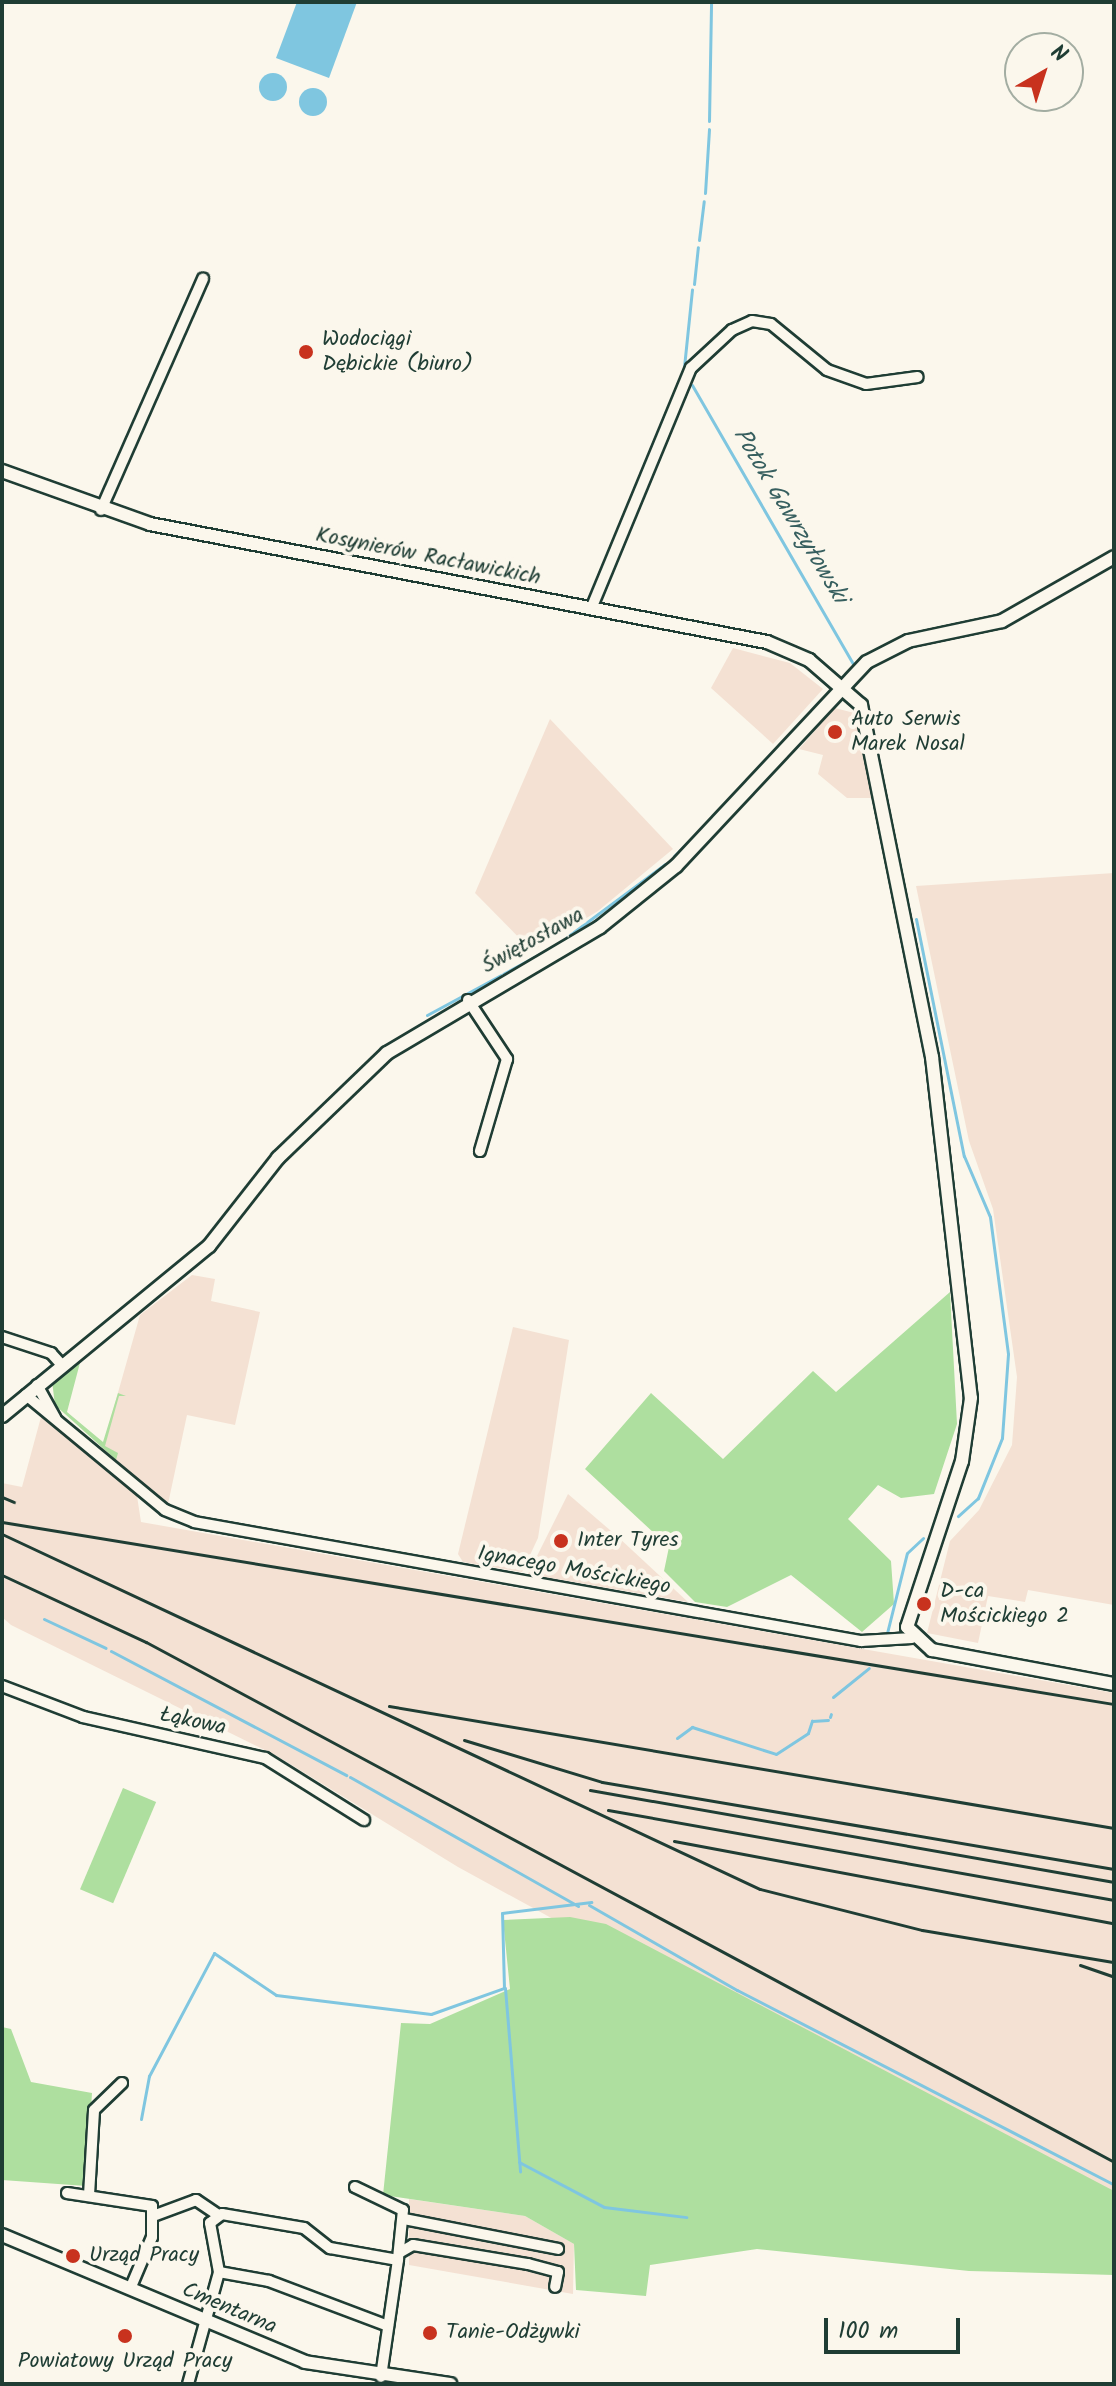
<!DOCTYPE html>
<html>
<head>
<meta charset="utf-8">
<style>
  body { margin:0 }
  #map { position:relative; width:1116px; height:2386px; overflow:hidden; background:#fbf7ec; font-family:Kalam,sans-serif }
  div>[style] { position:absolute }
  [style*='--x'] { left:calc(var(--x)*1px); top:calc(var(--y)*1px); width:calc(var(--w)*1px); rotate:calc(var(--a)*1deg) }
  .built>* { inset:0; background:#f4e1d3 }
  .green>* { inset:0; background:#aedf9f; transform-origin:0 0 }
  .water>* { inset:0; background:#7fc6e0 }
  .round { border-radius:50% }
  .stream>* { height:3px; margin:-1.5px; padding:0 1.5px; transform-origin:1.5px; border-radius:1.5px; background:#7fc6e0 }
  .roads { filter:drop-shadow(2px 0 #1f3d34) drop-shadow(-2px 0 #1f3d34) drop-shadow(0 2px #1f3d34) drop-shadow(0 -2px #1f3d34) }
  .minor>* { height:10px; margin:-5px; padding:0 5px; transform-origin:5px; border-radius:5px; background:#fbf7ec }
  .tertiary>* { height:12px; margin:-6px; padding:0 6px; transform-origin:6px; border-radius:6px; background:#fbf7ec }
  .rail>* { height:3px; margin:-1.5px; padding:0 1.5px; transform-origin:1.5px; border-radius:1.5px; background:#1f3d34 }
  .dots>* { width:22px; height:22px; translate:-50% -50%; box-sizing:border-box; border:4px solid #fbf7ec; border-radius:50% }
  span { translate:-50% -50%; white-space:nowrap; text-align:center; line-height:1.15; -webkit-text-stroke:8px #fbf7ec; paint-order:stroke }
  .poi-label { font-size:22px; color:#1f3d34 }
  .left { translate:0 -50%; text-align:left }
  .street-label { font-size:22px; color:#1f3d34 }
  .water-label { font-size:24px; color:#375f5f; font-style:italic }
  .frame { position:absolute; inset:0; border:4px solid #1f3d34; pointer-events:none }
  .north { position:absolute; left:1004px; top:32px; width:80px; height:80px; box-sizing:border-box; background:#fbf7ec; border:2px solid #a3ada2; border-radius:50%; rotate:39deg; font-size:22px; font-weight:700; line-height:32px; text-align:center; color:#1f3d34 }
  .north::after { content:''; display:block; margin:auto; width:28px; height:36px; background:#c8321e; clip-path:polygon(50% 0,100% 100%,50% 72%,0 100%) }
  .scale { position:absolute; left:824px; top:2318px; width:136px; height:36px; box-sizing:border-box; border:4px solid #1f3d34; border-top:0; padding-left:10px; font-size:24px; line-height:28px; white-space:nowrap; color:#1f3d34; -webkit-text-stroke:6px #fbf7ec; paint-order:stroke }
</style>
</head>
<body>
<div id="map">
  <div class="built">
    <div style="clip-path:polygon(733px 648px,790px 663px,823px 689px,773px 744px,711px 688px)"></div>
    <div style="clip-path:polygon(835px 708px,858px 714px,874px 798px,847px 798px,818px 774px,823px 755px,799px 749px)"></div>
    <div style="clip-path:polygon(550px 719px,673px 849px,598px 911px,532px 951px,475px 893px)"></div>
    <div style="clip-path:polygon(1114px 873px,1114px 1605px,1028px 1590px,1025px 1602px,988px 1596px,978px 1643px,927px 1633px,950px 1541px,979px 1510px,1012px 1445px,1017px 1377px,993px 1209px,969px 1141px,916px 886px)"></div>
    <div style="clip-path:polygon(192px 1275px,215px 1279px,211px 1301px,260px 1312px,235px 1425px,187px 1415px,168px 1504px,102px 1449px,140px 1315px)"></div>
    <div style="clip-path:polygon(513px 1327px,569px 1340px,538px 1538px,522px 1572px,463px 1562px,458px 1554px)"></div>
    <div style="clip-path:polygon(41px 1417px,137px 1496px,141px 1522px,1114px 1693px,1114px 2207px,765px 2035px,458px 1867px,277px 1756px,11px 1625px,2px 1617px,2px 1483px,22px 1487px)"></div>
    <div style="clip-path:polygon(568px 1494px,618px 1537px,688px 1602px,528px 1574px)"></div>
    <div style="clip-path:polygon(409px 2199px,525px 2216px,574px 2244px,573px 2294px,409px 2265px)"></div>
  </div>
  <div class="green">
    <div style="clip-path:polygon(950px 1292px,957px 1424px,934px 1494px,901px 1498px,878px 1485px,848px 1519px,891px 1561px,894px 1604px,862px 1632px,791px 1575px,727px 1607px,695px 1602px,664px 1571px,669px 1547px,585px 1469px,651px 1393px,723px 1459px,813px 1371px,836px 1392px)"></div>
    <div style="clip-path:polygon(81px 1359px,67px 1412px,103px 1442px,118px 1393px,126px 1396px,119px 1396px,105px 1446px,118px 1453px,116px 1460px,55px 1405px,52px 1381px)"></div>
    <div style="left:123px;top:1788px;width:36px;height:110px;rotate:23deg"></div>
    <div style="clip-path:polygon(570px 1917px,606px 1924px,1114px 2191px,1114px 2275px,969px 2271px,757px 2249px,650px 2265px,646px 2296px,576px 2290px,574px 2244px,525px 2216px,383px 2195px,401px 2023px,430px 2024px,510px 1989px,503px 1920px)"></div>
    <div style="clip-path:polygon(2px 2027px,11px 2029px,31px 2082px,92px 2093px,86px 2186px,2px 2180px)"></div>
  </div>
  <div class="water">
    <div style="clip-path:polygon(297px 2px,357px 2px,329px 78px,276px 58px)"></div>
    <div class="round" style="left:259px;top:73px;width:28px;height:28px"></div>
    <div class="round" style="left:299px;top:88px;width:28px;height:28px"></div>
  </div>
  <div class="stream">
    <div style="--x:709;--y:121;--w:119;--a:-89"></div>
    <div style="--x:705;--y:193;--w:64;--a:-86.4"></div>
    <div style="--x:699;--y:240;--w:39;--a:-83"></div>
    <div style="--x:694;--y:284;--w:37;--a:-84"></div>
    <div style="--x:684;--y:367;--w:78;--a:-84.1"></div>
    <div style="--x:692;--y:385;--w:322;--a:60"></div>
    <div style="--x:762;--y:764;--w:87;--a:-47.3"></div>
    <div style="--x:674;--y:856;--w:45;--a:-44.1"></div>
    <div style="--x:916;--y:919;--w:242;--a:78.6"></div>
    <div style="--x:964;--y:1156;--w:66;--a:66.9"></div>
    <div style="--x:990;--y:1217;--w:138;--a:82.5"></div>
    <div style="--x:1008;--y:1354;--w:84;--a:94.1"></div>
    <div style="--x:1002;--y:1438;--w:65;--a:111.8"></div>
    <div style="--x:978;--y:1498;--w:27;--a:138"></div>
    <div style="--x:567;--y:937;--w:122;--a:-36.7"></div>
    <div style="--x:427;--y:1015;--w:139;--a:-28.4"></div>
    <div style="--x:44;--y:1619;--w:68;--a:25.1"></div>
    <div style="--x:887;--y:1633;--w:82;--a:-76"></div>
    <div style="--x:907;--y:1553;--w:22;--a:-43"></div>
    <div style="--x:111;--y:1651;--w:266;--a:27.8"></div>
    <div style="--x:833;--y:1697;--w:46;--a:-38.9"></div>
    <div style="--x:830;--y:1717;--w:3;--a:-72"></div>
    <div style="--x:677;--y:1738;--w:19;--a:-36"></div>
    <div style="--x:692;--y:1727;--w:88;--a:17.8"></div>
    <div style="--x:776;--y:1754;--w:38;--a:-33"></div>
    <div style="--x:808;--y:1733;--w:13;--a:-72"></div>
    <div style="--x:812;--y:1721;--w:16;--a:-4"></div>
    <div style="--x:350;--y:1777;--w:262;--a:29.5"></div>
    <div style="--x:589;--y:1905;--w:171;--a:29.9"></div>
    <div style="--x:737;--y:1990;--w:424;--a:27.3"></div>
    <div style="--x:505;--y:1988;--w:184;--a:85.3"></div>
    <div style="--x:141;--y:2119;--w:44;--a:-79.5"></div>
    <div style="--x:149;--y:2076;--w:139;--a:-62.1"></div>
    <div style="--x:214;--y:1953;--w:75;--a:34.1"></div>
    <div style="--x:276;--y:1995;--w:156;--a:7"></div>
    <div style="--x:431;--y:2014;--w:77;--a:-19.6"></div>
    <div style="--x:504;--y:1988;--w:75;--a:-91.5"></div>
    <div style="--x:502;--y:1913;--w:90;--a:-7"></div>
    <div style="--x:519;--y:2162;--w:96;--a:27.9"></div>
    <div style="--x:604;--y:2207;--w:83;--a:7"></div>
  </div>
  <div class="roads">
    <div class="minor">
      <div style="--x:101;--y:510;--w:253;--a:-66.2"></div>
      <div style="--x:591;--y:609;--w:261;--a:-67.5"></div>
      <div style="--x:691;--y:368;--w:56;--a:-42.8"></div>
      <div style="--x:732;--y:330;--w:22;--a:-24"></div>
      <div style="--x:752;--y:321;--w:19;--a:9"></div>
      <div style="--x:771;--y:324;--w:72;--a:39.4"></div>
      <div style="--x:827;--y:370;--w:41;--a:19.7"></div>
      <div style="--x:866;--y:384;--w:52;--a:-7.7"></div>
      <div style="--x:468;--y:1000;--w:71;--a:56.5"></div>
      <div style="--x:507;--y:1059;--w:96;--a:106.4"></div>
      <div style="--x:2;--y:1337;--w:52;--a:18.1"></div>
      <div style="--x:51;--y:1353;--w:15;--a:48"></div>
      <div style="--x:37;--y:1385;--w:38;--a:61"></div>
      <div style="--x:26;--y:1395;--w:180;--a:39.6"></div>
      <div style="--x:165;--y:1510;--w:31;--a:22"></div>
      <div style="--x:194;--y:1522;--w:678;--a:10.12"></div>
      <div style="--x:861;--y:1641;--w:51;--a:-3.4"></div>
      <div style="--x:2;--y:1686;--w:87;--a:20.9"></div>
      <div style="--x:83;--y:1717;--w:187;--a:12.7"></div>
      <div style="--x:265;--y:1758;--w:117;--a:32.1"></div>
      <div style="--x:355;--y:2187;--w:53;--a:25.6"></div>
      <div style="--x:403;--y:2210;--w:48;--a:95.9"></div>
      <div style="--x:67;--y:2193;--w:86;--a:8.7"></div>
      <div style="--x:152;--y:2206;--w:31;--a:90"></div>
      <div style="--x:152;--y:2237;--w:56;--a:112.9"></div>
      <div style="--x:89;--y:2195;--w:85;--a:-86.6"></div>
      <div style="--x:94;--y:2110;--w:39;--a:-44"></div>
      <div style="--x:153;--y:2216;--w:46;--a:-20.4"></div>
      <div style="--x:196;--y:2200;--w:25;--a:34"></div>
      <div style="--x:404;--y:2219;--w:157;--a:11"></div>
      <div style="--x:399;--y:2253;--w:16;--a:-30"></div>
      <div style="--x:413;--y:2245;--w:117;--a:9.4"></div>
      <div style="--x:528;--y:2264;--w:31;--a:15"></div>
      <div style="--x:558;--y:2272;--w:15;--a:101"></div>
      <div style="--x:219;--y:2272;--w:51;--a:10.2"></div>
      <div style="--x:269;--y:2281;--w:127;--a:20.7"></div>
      <div style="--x:188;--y:2384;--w:116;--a:-74.5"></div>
      <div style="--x:219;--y:2272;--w:50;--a:-100.4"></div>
      <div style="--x:210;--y:2223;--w:15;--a:-37"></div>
      <div style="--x:222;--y:2214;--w:83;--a:9.7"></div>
      <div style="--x:304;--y:2228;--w:33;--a:38"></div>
      <div style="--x:330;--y:2248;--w:69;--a:10"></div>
      <div style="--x:398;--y:2260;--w:118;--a:98.3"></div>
    </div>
    <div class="tertiary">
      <div style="--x:2;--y:471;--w:157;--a:19.7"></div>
      <div style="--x:150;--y:524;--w:628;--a:10.83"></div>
      <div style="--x:767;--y:642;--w:46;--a:23.2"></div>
      <div style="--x:809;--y:660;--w:69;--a:40.9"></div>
      <div style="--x:861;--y:705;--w:359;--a:78.6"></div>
      <div style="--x:932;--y:1057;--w:343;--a:83.5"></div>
      <div style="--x:971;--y:1398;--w:64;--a:98.1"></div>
      <div style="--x:962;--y:1461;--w:175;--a:108.3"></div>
      <div style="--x:907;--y:1627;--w:34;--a:43"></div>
      <div style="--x:932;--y:1650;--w:185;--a:10.6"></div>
      <div style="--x:2;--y:1416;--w:268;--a:-39.4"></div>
      <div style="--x:209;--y:1246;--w:112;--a:-51.9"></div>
      <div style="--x:278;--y:1158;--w:151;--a:-43.9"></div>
      <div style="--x:387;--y:1053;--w:247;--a:-30.6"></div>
      <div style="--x:600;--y:927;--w:97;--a:-38.8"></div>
      <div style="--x:676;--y:866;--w:279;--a:-46.9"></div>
      <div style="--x:867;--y:662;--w:46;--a:-27.1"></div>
      <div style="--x:908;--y:641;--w:96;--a:-12"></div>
      <div style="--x:1002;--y:621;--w:129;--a:-29.7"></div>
      <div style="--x:2;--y:2235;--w:329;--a:22.7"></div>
      <div style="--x:305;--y:2362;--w:147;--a:8.6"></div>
    </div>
  </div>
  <div class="rail">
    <div style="--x:2;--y:1497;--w:13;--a:23"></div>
    <div style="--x:2;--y:1522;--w:1127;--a:9.3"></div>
    <div style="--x:2;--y:1534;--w:837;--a:25.1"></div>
    <div style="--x:760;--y:1889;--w:167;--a:14.2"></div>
    <div style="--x:922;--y:1930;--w:195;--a:9.5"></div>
    <div style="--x:2;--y:1575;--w:159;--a:25"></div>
    <div style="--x:146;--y:1642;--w:1099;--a:28.24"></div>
    <div style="--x:389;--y:1706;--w:735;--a:9.55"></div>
    <div style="--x:464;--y:1740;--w:144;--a:16.9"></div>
    <div style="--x:602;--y:1782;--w:519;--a:9.64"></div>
    <div style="--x:590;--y:1790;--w:532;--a:9.96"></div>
    <div style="--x:608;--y:1810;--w:514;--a:10.09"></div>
    <div style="--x:674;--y:1841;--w:448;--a:10.6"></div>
    <div style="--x:1080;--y:1965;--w:36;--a:19"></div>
  </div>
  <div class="dots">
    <div style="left:306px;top:352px;background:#c8321e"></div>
    <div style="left:835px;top:732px;background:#c8321e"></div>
    <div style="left:561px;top:1541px;background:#c8321e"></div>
    <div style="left:924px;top:1604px;background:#c8321e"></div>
    <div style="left:73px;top:2256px;background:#c8321e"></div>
    <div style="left:430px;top:2333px;background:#c8321e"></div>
    <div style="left:125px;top:2336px;background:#c8321e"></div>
  </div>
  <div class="poi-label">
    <span class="left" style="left:322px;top:352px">Wodociągi<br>Dębickie (biuro)</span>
    <span class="left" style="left:851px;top:732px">Auto Serwis<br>Marek Nosal</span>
    <span class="left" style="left:577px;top:1541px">Inter Tyres</span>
    <span class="left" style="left:940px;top:1604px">D-ca<br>Mościckiego 2</span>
    <span class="left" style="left:89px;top:2256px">Urząd Pracy</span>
    <span class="left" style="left:446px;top:2333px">Tanie-Odżywki</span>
    <span style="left:125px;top:2362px">Powiatowy Urząd Pracy</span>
  </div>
  <div class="street-label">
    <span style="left:428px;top:557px;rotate:11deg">Kosynierów Racławickich</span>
    <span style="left:533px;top:941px;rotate:-29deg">Świętosława</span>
    <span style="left:574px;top:1571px;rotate:10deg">Ignacego Mościckiego</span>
    <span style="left:193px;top:1722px;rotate:12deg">Łąkowa</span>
    <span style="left:229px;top:2309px;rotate:23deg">Cmentarna</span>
  </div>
  <div class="water-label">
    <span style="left:790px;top:516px;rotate:59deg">Potok Gawrzyłowski</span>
  </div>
  <div class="frame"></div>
  <div class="north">N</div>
  <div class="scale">100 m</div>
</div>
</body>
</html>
